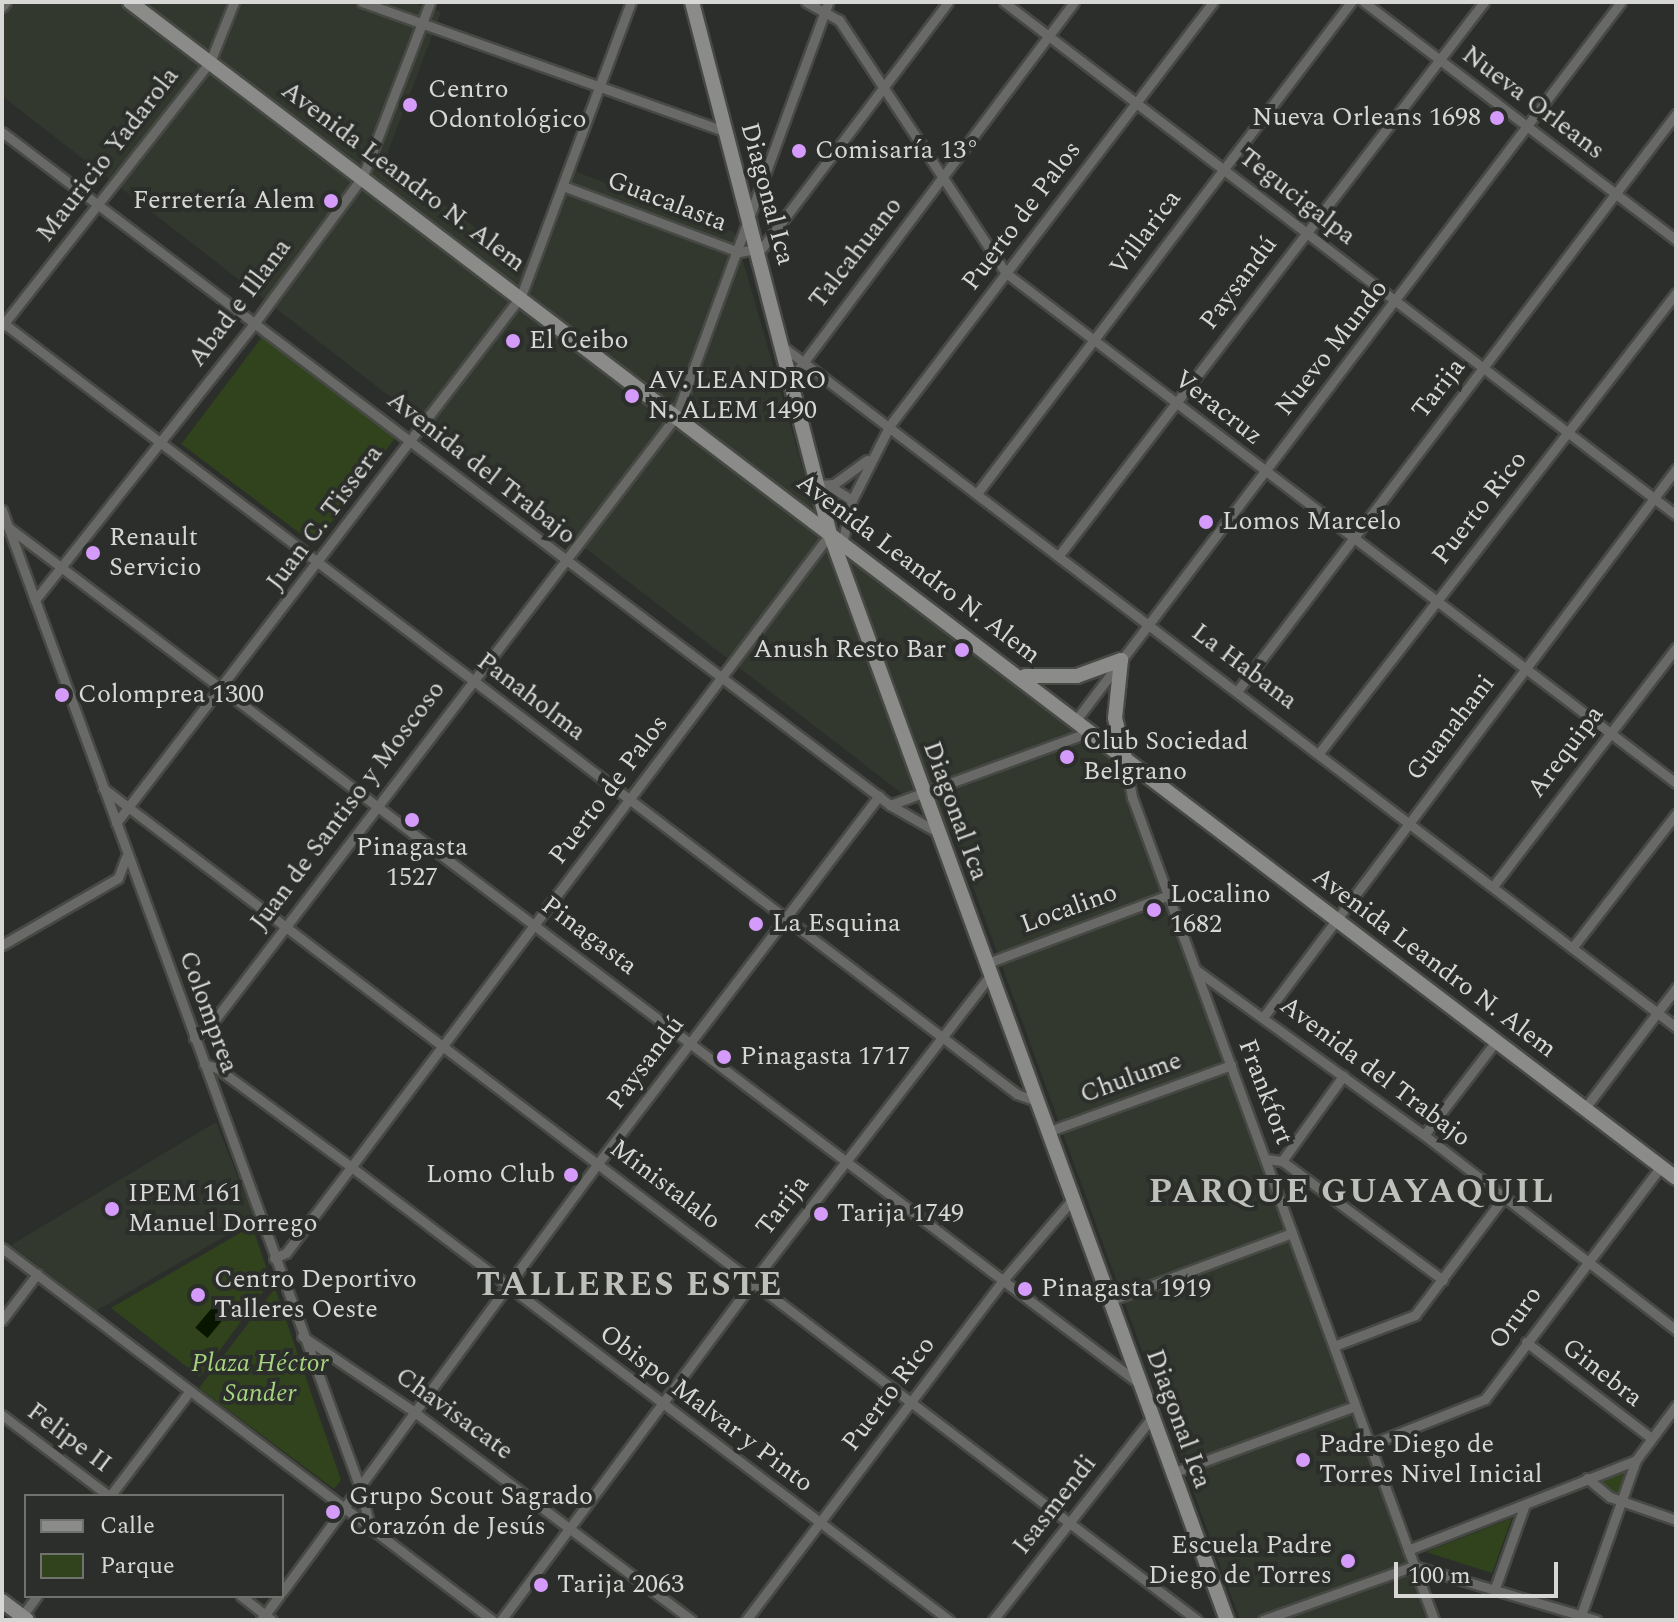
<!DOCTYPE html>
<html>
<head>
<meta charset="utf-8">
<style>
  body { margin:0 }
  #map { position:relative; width:1678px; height:1622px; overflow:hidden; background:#2b2e2a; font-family:Spectral,serif }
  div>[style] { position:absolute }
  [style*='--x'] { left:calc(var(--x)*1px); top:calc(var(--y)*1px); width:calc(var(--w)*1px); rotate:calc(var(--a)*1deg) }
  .built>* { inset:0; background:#32382e }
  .green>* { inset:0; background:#30431d; transform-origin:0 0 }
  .water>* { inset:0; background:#081600; transform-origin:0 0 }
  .roads { filter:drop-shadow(2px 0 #474945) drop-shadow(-2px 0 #474945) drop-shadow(0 2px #474945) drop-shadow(0 -2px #474945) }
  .minor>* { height:9px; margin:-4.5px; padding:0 4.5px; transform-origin:4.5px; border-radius:4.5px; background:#696a68 }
  .secondary>* { height:14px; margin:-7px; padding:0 7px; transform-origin:7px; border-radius:7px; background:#8b8c89 }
  .dots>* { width:22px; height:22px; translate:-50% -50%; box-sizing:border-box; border:4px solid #2b2e2a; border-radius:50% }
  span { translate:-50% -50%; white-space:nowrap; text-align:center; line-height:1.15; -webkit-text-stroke:8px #2b2e2a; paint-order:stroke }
  .poi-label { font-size:26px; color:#d7d8d5 }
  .left { translate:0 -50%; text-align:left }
  .right { translate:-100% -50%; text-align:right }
  .street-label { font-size:26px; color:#d7d8d5 }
  .park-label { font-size:26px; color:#a6d37f; font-style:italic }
  .district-label { font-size:34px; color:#bdc0bb; font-weight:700; letter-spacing:2px }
  .frame { position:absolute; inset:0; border:4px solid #d7d8d5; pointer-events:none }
  .legend { position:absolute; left:24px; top:1494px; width:260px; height:104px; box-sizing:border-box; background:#2b2e2a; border:2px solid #70726e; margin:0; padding:10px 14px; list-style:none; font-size:24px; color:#d7d8d5 }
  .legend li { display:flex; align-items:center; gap:16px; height:40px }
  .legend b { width:40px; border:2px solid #70726e }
  .scale { position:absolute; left:1394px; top:1562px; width:164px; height:36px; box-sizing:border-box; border:4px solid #d7d8d5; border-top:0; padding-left:10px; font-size:24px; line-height:28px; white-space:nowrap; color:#d7d8d5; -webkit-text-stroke:6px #2b2e2a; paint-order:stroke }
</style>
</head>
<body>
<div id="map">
  <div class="built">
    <div style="clip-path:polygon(2px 2px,411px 2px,441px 12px,385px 160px,525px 265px,564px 167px,735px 233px,819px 525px,1115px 761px,1431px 1620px,1240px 1620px,954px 834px,2px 96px)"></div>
    <div style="clip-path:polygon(216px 1122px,255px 1219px,96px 1311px,11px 1245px)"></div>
  </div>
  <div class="green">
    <div style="left:262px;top:337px;width:167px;height:134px;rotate:37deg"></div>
    <div style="clip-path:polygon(252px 1226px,271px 1281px,200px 1377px,111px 1308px)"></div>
    <div style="clip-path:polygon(275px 1288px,341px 1480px,334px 1489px,199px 1388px)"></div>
    <div style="clip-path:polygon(1627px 1469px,1617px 1494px,1600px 1480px)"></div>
    <div style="clip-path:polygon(1512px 1518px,1492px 1573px,1426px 1552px)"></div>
  </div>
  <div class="water">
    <div style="left:221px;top:1297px;width:16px;height:40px;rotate:40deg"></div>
  </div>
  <div class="roads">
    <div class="minor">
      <div style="--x:362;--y:2;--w:385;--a:19.6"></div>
      <div style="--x:806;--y:2;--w:38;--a:29"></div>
      <div style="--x:839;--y:20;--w:303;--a:56.6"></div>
      <div style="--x:1006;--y:273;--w:842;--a:37.28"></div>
      <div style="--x:1004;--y:2;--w:845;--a:37.36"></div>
      <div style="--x:1364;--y:2;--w:392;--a:37.3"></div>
      <div style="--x:2;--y:7;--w:6;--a:-51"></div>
      <div style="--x:2;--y:132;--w:1114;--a:37.16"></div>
      <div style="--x:890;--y:805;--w:54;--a:29.9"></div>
      <div style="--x:563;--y:186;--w:188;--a:20.6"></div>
      <div style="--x:739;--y:252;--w:23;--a:-10"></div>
      <div style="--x:762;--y:248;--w:308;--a:-52.9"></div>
      <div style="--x:2;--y:322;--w:1275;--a:37.26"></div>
      <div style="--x:1017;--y:1094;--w:20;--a:20"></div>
      <div style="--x:2;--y:326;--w:336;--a:-51.8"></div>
      <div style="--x:210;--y:62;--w:65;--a:-68.2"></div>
      <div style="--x:782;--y:346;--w:1124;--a:37.3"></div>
      <div style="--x:791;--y:379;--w:471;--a:-53.1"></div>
      <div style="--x:818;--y:485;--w:16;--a:-4"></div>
      <div style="--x:834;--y:484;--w:41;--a:-36"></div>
      <div style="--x:828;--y:485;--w:28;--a:32"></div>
      <div style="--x:978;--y:492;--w:616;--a:-52.72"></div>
      <div style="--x:2;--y:510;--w:1041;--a:69.89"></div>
      <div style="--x:360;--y:1488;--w:43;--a:75.3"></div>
      <div style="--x:8;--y:527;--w:1420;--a:37.13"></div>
      <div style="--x:842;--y:544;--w:45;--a:-77.2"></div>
      <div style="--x:852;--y:500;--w:84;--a:-63.1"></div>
      <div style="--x:890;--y:425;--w:532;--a:-52.63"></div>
      <div style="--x:1060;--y:554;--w:696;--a:-52.47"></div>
      <div style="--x:35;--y:600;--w:352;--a:-51.6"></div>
      <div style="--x:254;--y:324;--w:184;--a:-53.6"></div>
      <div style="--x:363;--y:176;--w:186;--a:-68.9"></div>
      <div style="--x:1238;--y:690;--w:724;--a:-52.75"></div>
      <div style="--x:1076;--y:720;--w:901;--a:-52.8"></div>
      <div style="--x:1319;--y:753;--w:582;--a:-52.19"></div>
      <div style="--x:1125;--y:758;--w:40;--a:80"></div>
      <div style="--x:1132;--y:797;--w:877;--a:69.85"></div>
      <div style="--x:103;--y:788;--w:1374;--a:37.25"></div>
      <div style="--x:890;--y:805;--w:213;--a:-20.1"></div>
      <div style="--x:116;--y:823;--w:665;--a:-52.46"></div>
      <div style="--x:521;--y:296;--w:314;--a:-69.5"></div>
      <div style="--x:1494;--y:885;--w:299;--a:-52.5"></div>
      <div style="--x:2;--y:945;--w:134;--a:-30"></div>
      <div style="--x:118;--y:878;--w:22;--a:-69"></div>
      <div style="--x:1572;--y:948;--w:170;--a:-52.2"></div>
      <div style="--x:985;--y:964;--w:197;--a:-20.6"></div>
      <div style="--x:1196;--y:970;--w:281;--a:35.9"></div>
      <div style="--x:1424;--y:1135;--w:319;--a:37.7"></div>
      <div style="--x:1264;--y:1016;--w:685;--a:-53.01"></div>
      <div style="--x:194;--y:1038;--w:20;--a:-37"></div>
      <div style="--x:210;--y:1026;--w:768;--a:-52.62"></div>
      <div style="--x:676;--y:416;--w:441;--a:-69.8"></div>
      <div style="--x:204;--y:1064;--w:14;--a:17"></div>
      <div style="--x:217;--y:1068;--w:165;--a:36.4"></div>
      <div style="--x:350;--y:1166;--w:752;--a:37.16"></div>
      <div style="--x:1585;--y:1108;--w:151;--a:-52.8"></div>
      <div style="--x:1047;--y:1132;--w:196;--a:-20"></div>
      <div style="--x:1424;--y:1135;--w:118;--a:-52.5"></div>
      <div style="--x:1267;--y:1159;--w:15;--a:8"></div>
      <div style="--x:1282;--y:1161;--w:200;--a:36.5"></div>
      <div style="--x:1282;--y:1161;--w:105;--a:-54.3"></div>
      <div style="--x:2;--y:1248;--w:615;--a:37.21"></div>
      <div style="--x:274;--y:1258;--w:13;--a:-23"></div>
      <div style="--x:286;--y:1253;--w:902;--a:-52.89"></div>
      <div style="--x:1109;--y:1301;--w:195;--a:-20.4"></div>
      <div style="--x:2;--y:1320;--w:58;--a:-52.7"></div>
      <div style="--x:302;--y:1336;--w:134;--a:34"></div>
      <div style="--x:413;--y:1411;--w:348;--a:36.9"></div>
      <div style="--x:1526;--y:1342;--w:158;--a:37.5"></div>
      <div style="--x:1334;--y:1346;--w:87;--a:-20.9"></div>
      <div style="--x:1415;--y:1315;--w:148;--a:-53"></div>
      <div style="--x:2;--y:1415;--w:134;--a:37.1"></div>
      <div style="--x:1369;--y:1445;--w:125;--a:-21.6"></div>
      <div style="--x:1485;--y:1399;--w:292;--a:-52.9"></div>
      <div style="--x:1172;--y:1473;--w:195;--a:-20.1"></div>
      <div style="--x:1587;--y:1478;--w:30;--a:40"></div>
      <div style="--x:1610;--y:1497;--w:70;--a:19.2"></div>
      <div style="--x:110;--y:1496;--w:131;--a:-52.8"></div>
      <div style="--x:1408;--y:1550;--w:245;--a:-21.5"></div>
      <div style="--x:1495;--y:1588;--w:89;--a:-70.3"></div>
      <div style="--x:282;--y:1592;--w:534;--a:-53.6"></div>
      <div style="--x:599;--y:1162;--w:461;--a:-52.6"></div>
      <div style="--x:241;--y:1596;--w:39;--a:38"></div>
      <div style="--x:1581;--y:1615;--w:164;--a:-70.5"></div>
      <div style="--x:1636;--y:1460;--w:67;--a:-53.5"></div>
      <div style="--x:20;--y:1619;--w:29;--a:-54"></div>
      <div style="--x:261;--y:1620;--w:30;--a:-53"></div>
      <div style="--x:501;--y:1620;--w:424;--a:-53.3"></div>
      <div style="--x:754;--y:1280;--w:385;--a:-52.2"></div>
      <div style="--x:746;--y:1620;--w:428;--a:-52.9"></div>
      <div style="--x:1004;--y:1279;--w:104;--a:-49.3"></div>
      <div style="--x:993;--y:1620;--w:258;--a:-51.9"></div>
      <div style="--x:1263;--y:1620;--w:160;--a:-19.7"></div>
      <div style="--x:1414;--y:1566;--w:190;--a:16.5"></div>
    </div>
    <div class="secondary">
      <div style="--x:130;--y:2;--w:1942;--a:37.26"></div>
      <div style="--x:692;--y:2;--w:550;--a:75.46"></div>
      <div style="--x:830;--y:534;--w:1156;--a:69.92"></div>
      <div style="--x:1121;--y:660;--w:58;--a:95.9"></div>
      <div style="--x:1115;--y:718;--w:41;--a:76"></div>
      <div style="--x:1025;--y:676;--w:52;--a:0"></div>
      <div style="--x:1077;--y:676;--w:47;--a:-20"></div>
      <div style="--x:2;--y:1601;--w:31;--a:37"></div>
    </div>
  </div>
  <div class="dots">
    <div style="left:410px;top:105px;background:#d59bfa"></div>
    <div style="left:1497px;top:118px;background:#d59bfa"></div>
    <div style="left:799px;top:151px;background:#d59bfa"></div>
    <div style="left:331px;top:201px;background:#d59bfa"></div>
    <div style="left:513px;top:341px;background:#d59bfa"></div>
    <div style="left:632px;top:396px;background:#d59bfa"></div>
    <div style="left:1206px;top:522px;background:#d59bfa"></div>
    <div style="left:93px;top:553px;background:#d59bfa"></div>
    <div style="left:962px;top:650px;background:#d59bfa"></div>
    <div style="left:62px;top:695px;background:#d59bfa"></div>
    <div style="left:1067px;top:757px;background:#d59bfa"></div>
    <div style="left:412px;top:820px;background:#d59bfa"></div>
    <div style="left:1154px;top:910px;background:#d59bfa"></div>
    <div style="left:756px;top:924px;background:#d59bfa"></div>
    <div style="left:724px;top:1057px;background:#d59bfa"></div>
    <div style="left:571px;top:1175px;background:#d59bfa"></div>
    <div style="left:112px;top:1209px;background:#d59bfa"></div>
    <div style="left:821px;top:1214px;background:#d59bfa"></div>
    <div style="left:1025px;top:1289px;background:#d59bfa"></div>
    <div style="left:198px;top:1295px;background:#d59bfa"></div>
    <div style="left:1303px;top:1460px;background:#d59bfa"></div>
    <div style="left:333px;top:1512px;background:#d59bfa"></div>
    <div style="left:1348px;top:1561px;background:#d59bfa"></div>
    <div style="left:541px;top:1585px;background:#d59bfa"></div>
  </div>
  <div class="poi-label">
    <span class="left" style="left:428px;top:105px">Centro<br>Odontológico</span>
    <span class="right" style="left:1481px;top:118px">Nueva Orleans 1698</span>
    <span class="left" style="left:815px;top:151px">Comisaría 13°</span>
    <span class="right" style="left:315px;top:201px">Ferretería Alem</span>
    <span class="left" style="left:529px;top:341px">El Ceibo</span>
    <span class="left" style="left:648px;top:396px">AV. LEANDRO<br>N. ALEM 1490</span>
    <span class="left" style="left:1222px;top:522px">Lomos Marcelo</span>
    <span class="left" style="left:109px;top:553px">Renault<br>Servicio</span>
    <span class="right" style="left:946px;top:650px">Anush Resto Bar</span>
    <span class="left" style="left:78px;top:695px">Colomprea 1300</span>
    <span class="left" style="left:1083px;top:757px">Club Sociedad<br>Belgrano</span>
    <span style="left:412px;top:863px">Pinagasta<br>1527</span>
    <span class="left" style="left:1170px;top:910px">Localino<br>1682</span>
    <span class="left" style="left:772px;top:924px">La Esquina</span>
    <span class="left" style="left:740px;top:1057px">Pinagasta 1717</span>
    <span class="right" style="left:555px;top:1175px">Lomo Club</span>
    <span class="left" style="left:128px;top:1209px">IPEM 161<br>Manuel Dorrego</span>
    <span class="left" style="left:837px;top:1214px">Tarija 1749</span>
    <span class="left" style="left:214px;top:1295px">Centro Deportivo<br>Talleres Oeste</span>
    <span class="left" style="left:1041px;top:1289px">Pinagasta 1919</span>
    <span class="left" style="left:1319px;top:1460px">Padre Diego de<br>Torres Nivel Inicial</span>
    <span class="left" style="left:349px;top:1512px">Grupo Scout Sagrado<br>Corazón de Jesús</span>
    <span class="right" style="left:1332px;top:1561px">Escuela Padre<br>Diego de Torres</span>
    <span class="left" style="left:557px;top:1585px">Tarija 2063</span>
  </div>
  <div class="street-label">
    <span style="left:1533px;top:103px;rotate:37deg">Nueva Orleans</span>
    <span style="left:108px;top:155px;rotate:-52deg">Mauricio Yadarola</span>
    <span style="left:403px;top:177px;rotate:37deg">Avenida Leandro N. Alem</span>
    <span style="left:767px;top:194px;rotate:75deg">Diagonal Ica</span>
    <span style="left:1297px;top:197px;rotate:38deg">Tegucigalpa</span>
    <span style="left:667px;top:202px;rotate:21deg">Guacalasta</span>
    <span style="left:1022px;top:216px;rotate:-53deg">Puerto de Palos</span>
    <span style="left:1146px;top:233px;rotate:-53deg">Villarica</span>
    <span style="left:856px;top:253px;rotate:-52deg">Talcahuano</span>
    <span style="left:1239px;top:283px;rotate:-53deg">Paysandú</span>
    <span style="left:240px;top:303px;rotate:-53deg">Abad e Illana</span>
    <span style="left:1332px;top:348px;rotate:-52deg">Nuevo Mundo</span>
    <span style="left:1439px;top:389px;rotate:-52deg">Tarija</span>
    <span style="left:1218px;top:408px;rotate:38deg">Veracruz</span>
    <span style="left:481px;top:468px;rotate:38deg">Avenida del Trabajo</span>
    <span style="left:1480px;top:508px;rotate:-52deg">Puerto Rico</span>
    <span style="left:325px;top:518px;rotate:-53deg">Juan C. Tissera</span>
    <span style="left:918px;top:569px;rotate:37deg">Avenida Leandro N. Alem</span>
    <span style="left:1244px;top:667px;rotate:37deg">La Habana</span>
    <span style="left:531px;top:697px;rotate:37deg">Panaholma</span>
    <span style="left:1451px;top:728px;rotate:-52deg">Guanahani</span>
    <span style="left:1566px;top:752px;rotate:-53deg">Arequipa</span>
    <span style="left:609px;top:790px;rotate:-53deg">Puerto de Palos</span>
    <span style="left:348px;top:806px;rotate:-53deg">Juan de Santiso y Moscoso</span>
    <span style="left:955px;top:811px;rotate:70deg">Diagonal Ica</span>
    <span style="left:1069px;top:909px;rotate:-20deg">Localino</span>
    <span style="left:589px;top:936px;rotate:37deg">Pinagasta</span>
    <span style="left:1434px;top:963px;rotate:37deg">Avenida Leandro N. Alem</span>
    <span style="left:208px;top:1012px;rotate:70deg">Colomprea</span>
    <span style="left:646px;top:1063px;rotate:-53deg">Paysandú</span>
    <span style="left:1375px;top:1072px;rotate:37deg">Avenida del Trabajo</span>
    <span style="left:1131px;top:1078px;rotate:-20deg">Chulume</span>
    <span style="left:1265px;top:1092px;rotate:69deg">Frankfort</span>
    <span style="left:665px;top:1185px;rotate:37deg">Ministalalo</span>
    <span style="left:783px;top:1206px;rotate:-52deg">Tarija</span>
    <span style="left:1516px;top:1318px;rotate:-54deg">Oruro</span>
    <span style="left:1602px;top:1373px;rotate:38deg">Ginebra</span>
    <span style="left:889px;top:1394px;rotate:-53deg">Puerto Rico</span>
    <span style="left:706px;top:1409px;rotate:37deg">Obispo Malvar y Pinto</span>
    <span style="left:454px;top:1414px;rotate:36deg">Chavisacate</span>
    <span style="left:1178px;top:1419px;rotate:70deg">Diagonal Ica</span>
    <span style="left:69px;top:1438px;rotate:37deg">Felipe II</span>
    <span style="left:1055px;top:1505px;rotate:-52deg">Isasmendi</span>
  </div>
  <div class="park-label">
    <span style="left:260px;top:1379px">Plaza Héctor<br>Sander</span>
  </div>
  <div class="district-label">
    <span style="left:1352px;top:1193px">PARQUE GUAYAQUIL</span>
    <span style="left:630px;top:1286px">TALLERES ESTE</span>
  </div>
  <div class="frame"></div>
  <ul class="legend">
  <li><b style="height:10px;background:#8b8c89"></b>Calle</li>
  <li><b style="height:22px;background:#30431d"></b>Parque</li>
  </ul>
  <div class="scale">100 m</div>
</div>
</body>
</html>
